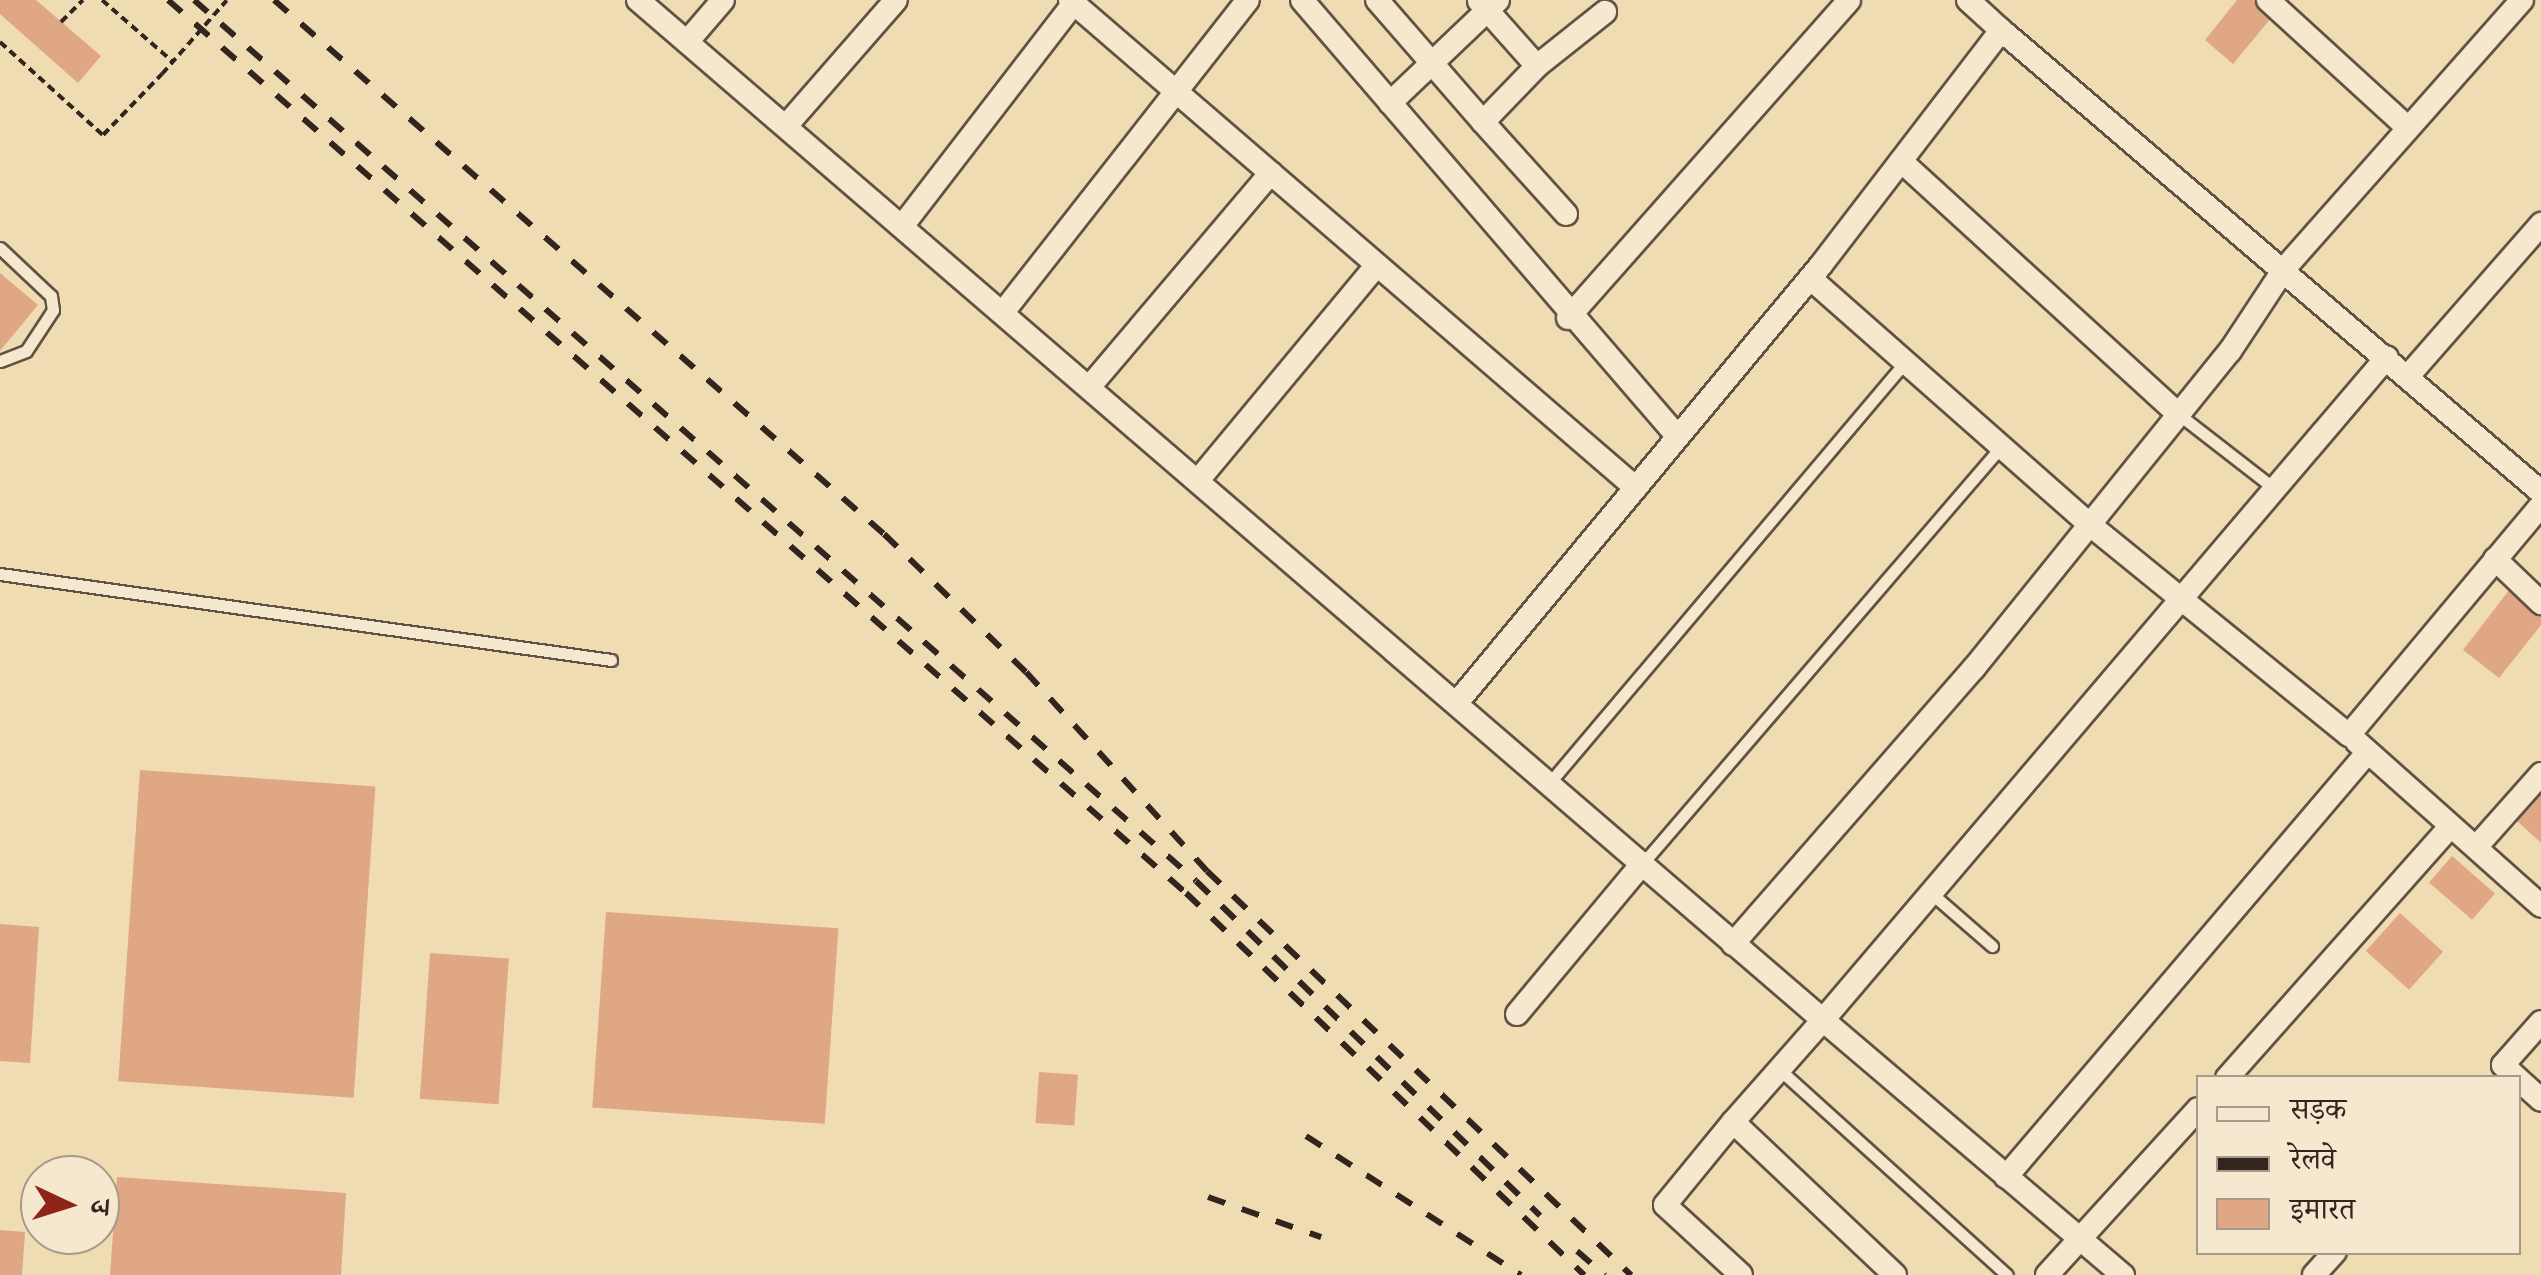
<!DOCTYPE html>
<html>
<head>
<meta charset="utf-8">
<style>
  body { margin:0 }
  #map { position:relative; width:2541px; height:1275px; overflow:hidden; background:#f0dcb3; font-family:"Sorts Mill Goudy","Noto Serif Devanagari",serif }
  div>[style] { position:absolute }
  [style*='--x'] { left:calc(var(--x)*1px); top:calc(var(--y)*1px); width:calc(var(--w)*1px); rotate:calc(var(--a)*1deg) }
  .building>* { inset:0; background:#e0a785; transform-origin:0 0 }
  .path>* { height:4px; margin-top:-2px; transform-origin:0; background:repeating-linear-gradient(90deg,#31251e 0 8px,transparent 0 13px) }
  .roads { filter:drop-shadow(2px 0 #615343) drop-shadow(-2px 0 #615343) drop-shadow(0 2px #615343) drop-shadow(0 -2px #615343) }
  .service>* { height:11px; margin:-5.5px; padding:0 5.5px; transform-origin:5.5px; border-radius:5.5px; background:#f5e8ce }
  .minor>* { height:22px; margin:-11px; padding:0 11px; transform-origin:11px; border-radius:11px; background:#f5e8ce }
  .rail>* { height:6px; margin-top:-3px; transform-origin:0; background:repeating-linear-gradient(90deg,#31251e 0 18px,transparent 0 36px) }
  .path-bridge>* { height:4px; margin-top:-2px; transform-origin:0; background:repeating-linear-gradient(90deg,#31251e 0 8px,transparent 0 13px) }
  span { translate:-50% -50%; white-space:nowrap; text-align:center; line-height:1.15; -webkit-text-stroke:9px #f5e8ce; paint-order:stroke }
  .legend { position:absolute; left:2196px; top:1075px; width:325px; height:180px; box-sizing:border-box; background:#f5e8ce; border:2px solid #a79a88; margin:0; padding:12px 18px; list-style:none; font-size:30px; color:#31251e }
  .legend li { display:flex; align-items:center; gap:20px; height:50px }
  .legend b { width:50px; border:2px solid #a79a88 }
  .north { position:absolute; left:20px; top:1155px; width:100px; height:100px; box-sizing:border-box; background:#f5e8ce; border:2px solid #a79a88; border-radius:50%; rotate:94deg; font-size:28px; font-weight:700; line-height:40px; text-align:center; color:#31251e }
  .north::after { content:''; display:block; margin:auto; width:35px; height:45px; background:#8f2418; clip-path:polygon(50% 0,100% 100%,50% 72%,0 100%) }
</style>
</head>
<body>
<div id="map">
  <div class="building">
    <div style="clip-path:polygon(0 0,36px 0,101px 56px,78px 83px,0 14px)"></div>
    <div style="clip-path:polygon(2237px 0,2253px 0,2272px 17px,2233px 64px,2205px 40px)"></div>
    <div style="clip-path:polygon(0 273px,38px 305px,0 351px)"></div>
    <div style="clip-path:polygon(2510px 589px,2541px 614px,2541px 625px,2499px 678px,2463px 650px)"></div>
    <div style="left:140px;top:770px;width:236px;height:312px;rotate:4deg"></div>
    <div style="clip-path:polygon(2541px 792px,2541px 843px,2516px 820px)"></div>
    <div style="left:2452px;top:856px;width:57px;height:35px;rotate:41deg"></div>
    <div style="left:606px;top:912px;width:233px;height:196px;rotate:4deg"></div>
    <div style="left:2400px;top:913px;width:58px;height:51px;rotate:42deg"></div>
    <div style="clip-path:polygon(0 924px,39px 927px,30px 1063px,0 1061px)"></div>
    <div style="left:430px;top:953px;width:79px;height:146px;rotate:4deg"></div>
    <div style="left:1039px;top:1072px;width:39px;height:51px;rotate:4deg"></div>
    <div style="clip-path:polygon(117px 1177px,346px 1193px,341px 1275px,110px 1275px)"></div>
    <div style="clip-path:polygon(0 1230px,25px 1232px,22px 1275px,0 1275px)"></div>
  </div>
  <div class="path">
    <div style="--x:102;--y:0;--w:94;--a:41.1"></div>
    <div style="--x:61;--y:22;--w:31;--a:-45"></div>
    <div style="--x:0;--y:42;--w:139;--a:42.1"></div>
    <div style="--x:103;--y:135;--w:85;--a:-46"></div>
  </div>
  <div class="roads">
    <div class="service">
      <div style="--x:0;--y:248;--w:70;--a:43.3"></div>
      <div style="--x:51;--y:296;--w:14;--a:82"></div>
      <div style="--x:53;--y:310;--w:49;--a:123.4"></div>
      <div style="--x:26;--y:351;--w:28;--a:159"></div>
      <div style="--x:2177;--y:413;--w:124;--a:37.8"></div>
      <div style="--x:0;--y:574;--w:617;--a:8.01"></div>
      <div style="--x:1551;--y:781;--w:550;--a:-49.79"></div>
      <div style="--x:1643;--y:863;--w:547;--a:-49.3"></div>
      <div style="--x:1931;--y:893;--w:81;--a:41"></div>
      <div style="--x:1779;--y:1069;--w:307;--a:42.1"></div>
    </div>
    <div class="minor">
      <div style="--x:638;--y:0;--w:1564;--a:40.72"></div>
      <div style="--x:1823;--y:1020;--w:870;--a:-49.61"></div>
      <div style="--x:1070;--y:0;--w:747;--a:40.77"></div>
      <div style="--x:1302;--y:0;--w:576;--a:49.29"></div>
      <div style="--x:1377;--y:0;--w:162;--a:49"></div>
      <div style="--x:1968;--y:0;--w:45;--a:42.3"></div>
      <div style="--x:2268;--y:0;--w:187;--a:42.4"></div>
      <div style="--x:1479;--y:1;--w:87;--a:48.3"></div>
      <div style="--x:687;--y:42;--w:55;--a:-49.4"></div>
      <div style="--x:1390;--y:103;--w:149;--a:-43.6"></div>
      <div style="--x:786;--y:126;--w:167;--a:-48.9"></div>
      <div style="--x:1901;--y:161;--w:374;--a:42.4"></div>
      <div style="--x:1566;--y:214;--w:124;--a:-132.1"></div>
      <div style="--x:1483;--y:122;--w:78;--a:-46"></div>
      <div style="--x:1537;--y:66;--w:87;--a:-38.5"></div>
      <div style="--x:903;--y:225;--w:280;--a:-52.4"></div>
      <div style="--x:1810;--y:278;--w:372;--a:41.4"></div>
      <div style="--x:2089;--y:524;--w:335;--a:39.1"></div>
      <div style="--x:2349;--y:735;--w:300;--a:-50.1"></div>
      <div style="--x:1004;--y:311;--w:395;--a:-51.9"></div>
      <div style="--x:1568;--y:318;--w:424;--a:-48.5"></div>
      <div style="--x:2409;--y:375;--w:201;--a:-48.8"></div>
      <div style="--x:1091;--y:385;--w:278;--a:-49.7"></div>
      <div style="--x:1200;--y:478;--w:277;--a:-50.3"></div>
      <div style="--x:2495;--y:559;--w:64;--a:43.7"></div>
      <div style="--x:1460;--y:699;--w:565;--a:-50.25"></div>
      <div style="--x:1821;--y:265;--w:296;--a:-52.5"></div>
      <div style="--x:2001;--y:30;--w:711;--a:40.55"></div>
      <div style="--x:2357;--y:742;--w:246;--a:41.7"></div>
      <div style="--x:2478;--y:845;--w:95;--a:-48.4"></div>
      <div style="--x:1733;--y:944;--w:366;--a:-48.9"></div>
      <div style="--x:1974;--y:668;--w:407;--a:-51.1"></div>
      <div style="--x:2230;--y:351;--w:98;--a:-56.6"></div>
      <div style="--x:2284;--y:269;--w:359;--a:-48.5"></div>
      <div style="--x:1517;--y:1014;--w:197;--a:-50.2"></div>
      <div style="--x:2227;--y:1078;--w:337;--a:-48.4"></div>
      <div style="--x:2517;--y:1078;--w:19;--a:-137"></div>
      <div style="--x:2503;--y:1065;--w:57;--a:-48.5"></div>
      <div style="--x:2518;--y:1079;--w:31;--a:42"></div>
      <div style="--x:1733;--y:1122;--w:107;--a:129.3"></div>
      <div style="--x:1665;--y:1205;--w:103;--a:42.6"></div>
      <div style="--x:2006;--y:1177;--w:558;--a:-49.58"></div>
      <div style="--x:1895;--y:1275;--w:223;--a:-136.6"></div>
      <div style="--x:1733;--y:1122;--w:136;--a:-48.6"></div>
      <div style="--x:1823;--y:1020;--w:394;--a:40.4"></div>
      <div style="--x:2047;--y:1275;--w:224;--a:-47.7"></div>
      <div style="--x:2314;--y:1275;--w:31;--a:-48"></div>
    </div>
  </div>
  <div class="rail">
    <div style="--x:168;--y:0;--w:1354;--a:41.26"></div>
    <div style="--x:1186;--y:893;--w:552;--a:43.82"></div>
    <div style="--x:194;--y:0;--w:1334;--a:41.32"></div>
    <div style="--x:1196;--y:881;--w:480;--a:44.2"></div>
    <div style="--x:274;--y:0;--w:811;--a:41.2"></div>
    <div style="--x:884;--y:534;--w:198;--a:44.2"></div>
    <div style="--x:1026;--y:672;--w:269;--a:47.7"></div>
    <div style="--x:1207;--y:871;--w:586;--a:43.62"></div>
    <div style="--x:1306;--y:1136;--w:256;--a:32.9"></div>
    <div style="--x:1208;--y:1197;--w:120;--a:19.5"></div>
    <div style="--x:1577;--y:1251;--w:37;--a:41"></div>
  </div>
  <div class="path-bridge">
    <div style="--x:162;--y:74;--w:98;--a:-48.7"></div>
  </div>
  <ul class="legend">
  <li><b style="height:12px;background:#f5e8ce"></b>सड़क</li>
  <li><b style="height:12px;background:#31251e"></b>रेलवे</li>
  <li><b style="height:28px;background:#e0a785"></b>इमारत</li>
  </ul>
  <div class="north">उ</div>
</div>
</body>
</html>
